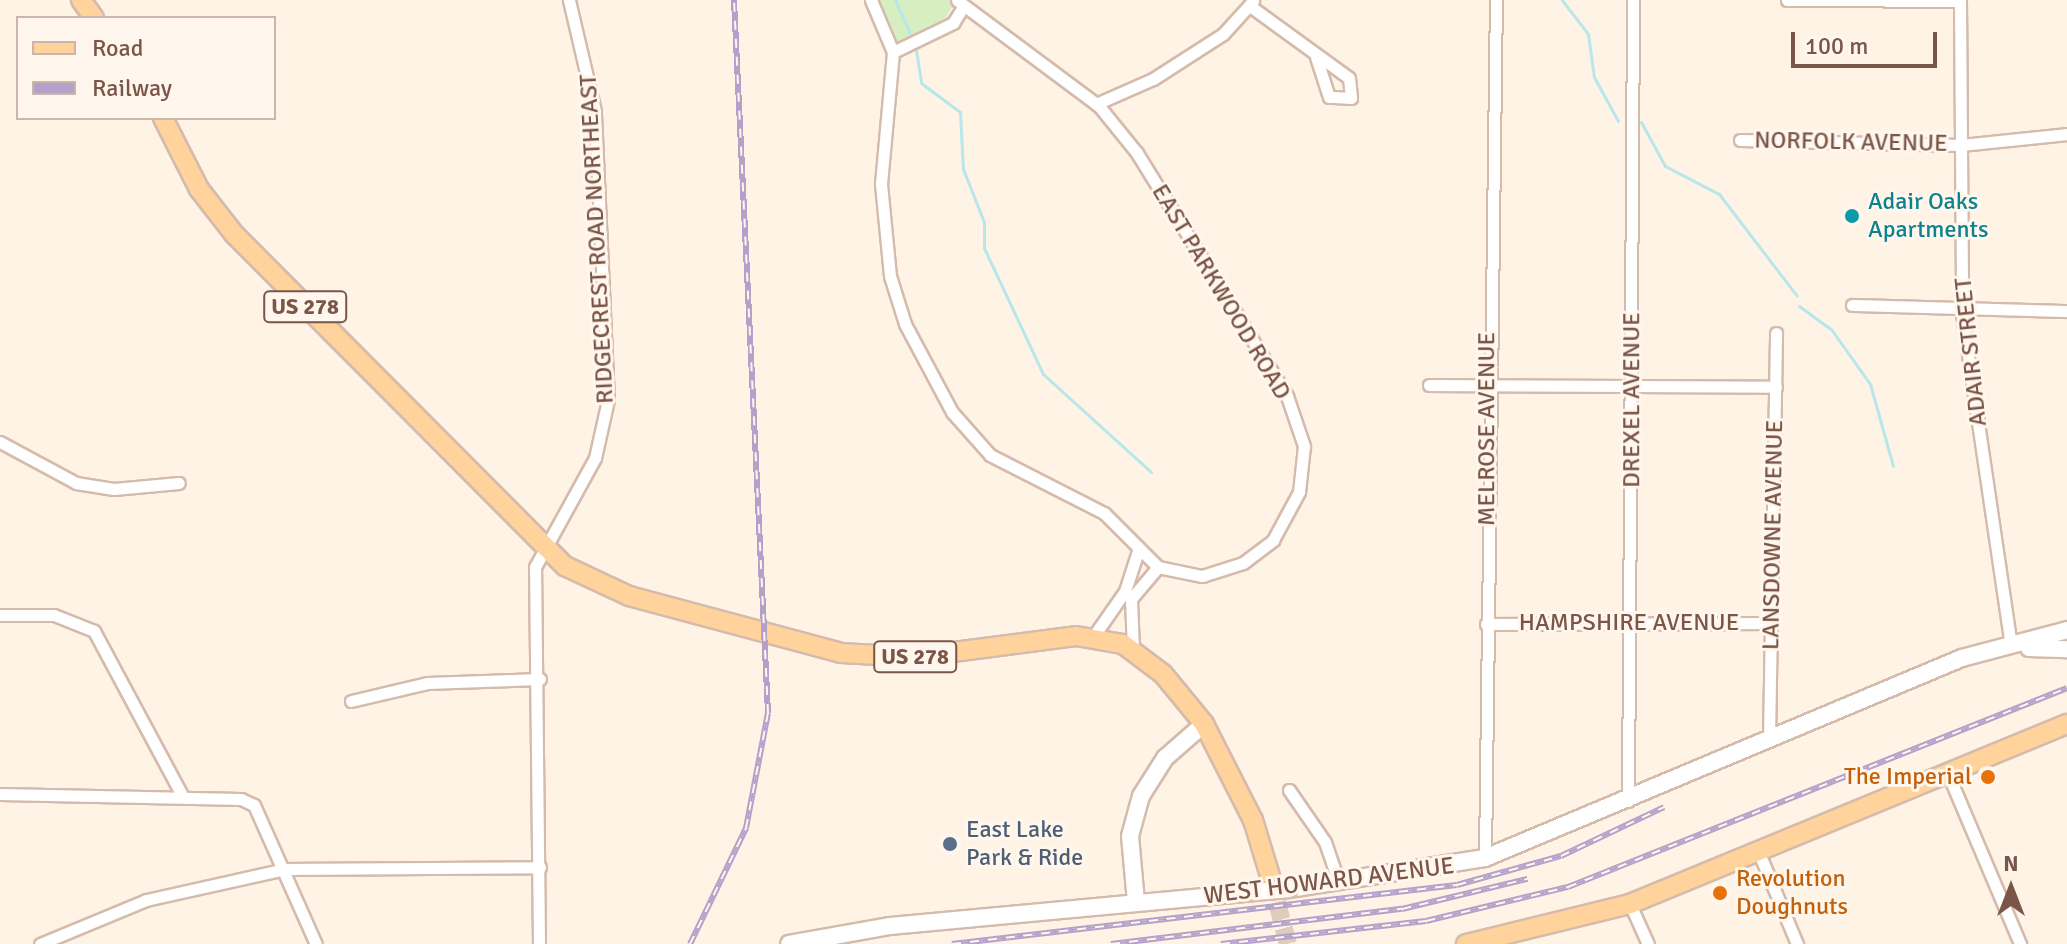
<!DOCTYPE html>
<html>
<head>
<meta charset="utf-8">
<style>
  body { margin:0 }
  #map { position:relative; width:2067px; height:944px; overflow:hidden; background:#fff3e5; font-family:Signika,sans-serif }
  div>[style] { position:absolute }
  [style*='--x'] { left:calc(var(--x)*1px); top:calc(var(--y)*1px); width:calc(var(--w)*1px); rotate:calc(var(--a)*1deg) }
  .green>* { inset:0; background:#d7eec1 }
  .stream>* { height:3px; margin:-1.5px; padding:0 1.5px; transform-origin:1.5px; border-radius:1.5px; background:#b7e7eb }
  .primary-tunnel>* { height:18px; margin-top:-9px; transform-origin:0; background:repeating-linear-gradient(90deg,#deccbe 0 18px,transparent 0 27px) }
  .roads { filter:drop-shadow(2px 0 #d4bbac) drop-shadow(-2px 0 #d4bbac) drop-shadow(0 2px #d4bbac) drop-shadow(0 -2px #d4bbac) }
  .street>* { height:11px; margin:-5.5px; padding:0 5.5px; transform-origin:5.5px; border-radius:5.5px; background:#fff }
  .secondary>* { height:16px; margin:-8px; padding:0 8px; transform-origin:8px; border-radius:8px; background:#fff }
  .primary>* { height:18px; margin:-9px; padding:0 9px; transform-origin:9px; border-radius:9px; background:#ffd39b }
  .rail>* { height:6px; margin-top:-3px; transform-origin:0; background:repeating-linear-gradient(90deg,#fff7ed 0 9px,#b4a1ca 0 18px); box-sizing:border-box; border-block:2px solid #b4a1ca }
  .bridges { filter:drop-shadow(2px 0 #dabcab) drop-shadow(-2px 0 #dabcab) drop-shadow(0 2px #dabcab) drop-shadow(0 -2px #dabcab) }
  .secondary-bridge>* { height:16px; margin:-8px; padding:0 8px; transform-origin:8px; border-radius:8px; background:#fff }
  .dots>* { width:22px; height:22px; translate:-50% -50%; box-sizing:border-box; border:4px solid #fff7ed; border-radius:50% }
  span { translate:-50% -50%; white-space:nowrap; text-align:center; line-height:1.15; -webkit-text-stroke:6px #fff7ed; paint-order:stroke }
  .shield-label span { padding:2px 6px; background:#fff7ed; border:2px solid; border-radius:6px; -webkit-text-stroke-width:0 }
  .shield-label { font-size:22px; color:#7b5547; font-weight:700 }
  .street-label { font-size:24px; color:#7b5547 }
  .culture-label { font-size:24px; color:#0d838f }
  .left { translate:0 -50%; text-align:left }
  .food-label { font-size:24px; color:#c56008 }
  .right { translate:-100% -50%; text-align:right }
  .service-label { font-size:24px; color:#4e5e75 }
  .legend { position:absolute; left:16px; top:16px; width:260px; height:104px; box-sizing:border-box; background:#fff7ed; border:2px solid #cab6ab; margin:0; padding:10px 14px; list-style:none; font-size:24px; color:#7b5547 }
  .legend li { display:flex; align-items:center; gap:16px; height:40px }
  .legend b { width:40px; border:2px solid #cab6ab }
  .north { position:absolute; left:1971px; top:848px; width:80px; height:80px; -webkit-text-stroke:6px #fff7ed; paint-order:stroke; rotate:0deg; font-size:22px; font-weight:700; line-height:32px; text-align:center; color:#7b5547 }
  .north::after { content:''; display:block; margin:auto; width:28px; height:36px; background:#7b5547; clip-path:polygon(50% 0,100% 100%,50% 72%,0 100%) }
  .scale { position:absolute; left:1791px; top:32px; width:146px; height:36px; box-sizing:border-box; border:4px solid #7b5547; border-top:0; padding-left:10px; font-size:24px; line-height:28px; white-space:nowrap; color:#7b5547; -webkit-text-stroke:6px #fff7ed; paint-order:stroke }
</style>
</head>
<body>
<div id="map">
  <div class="green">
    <div style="clip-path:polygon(880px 0,950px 0,953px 5px,946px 18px,898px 42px)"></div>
  </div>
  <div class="stream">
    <div style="--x:895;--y:0;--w:36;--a:66"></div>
    <div style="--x:1562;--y:0;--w:43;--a:52.6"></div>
    <div style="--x:1588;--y:34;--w:43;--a:82.1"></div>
    <div style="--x:1594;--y:77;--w:50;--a:61.4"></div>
    <div style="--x:916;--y:50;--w:33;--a:81"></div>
    <div style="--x:921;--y:83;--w:49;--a:36.6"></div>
    <div style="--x:960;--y:112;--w:57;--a:87"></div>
    <div style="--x:963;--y:169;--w:57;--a:68.4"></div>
    <div style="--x:984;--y:222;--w:26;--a:90"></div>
    <div style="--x:984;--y:248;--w:139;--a:64.9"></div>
    <div style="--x:1043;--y:374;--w:146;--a:42.2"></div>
    <div style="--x:1641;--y:122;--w:50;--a:61.4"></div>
    <div style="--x:1665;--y:166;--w:61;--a:27.4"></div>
    <div style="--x:1719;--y:194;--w:128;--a:52.6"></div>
    <div style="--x:1799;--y:306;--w:39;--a:36"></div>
    <div style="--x:1831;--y:329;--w:67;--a:54.7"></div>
    <div style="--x:1870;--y:384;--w:85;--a:74.3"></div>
  </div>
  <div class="primary-tunnel">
    <div style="--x:1270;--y:876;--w:70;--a:75.2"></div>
  </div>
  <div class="roads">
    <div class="street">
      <div style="--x:871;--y:0;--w:56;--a:67.1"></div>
      <div style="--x:893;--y:52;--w:133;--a:95.2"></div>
      <div style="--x:881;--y:184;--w:92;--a:84.4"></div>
      <div style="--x:890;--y:276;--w:50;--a:72.6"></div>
      <div style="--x:905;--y:324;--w:100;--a:61.9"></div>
      <div style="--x:952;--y:412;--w:57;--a:48.5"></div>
      <div style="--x:990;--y:455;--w:128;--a:27"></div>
      <div style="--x:1104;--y:513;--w:76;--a:45"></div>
      <div style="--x:1158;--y:567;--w:45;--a:11.6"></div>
      <div style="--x:1202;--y:576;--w:43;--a:-17.6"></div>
      <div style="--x:1243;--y:563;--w:38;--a:-37"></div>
      <div style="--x:1273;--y:540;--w:55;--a:-61.6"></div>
      <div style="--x:1299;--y:492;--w:46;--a:-83.8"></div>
      <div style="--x:1304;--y:446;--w:53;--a:-108.8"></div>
      <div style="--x:1287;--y:396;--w:286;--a:-121.7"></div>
      <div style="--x:1137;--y:153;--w:60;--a:-129"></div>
      <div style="--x:1099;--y:106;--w:177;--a:-143.3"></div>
      <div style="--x:1787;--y:0;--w:173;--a:0.3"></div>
      <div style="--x:1960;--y:0;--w:314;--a:89.6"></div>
      <div style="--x:1962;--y:314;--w:335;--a:81.6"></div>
      <div style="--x:1250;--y:6;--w:122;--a:36"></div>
      <div style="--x:1349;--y:78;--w:20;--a:84"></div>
      <div style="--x:1351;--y:98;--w:22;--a:-177"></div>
      <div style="--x:1329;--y:97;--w:42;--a:-108"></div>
      <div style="--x:893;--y:52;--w:67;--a:-25.8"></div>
      <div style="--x:953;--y:23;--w:19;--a:-58"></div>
      <div style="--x:1096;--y:104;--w:62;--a:-23.7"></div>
      <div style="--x:1153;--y:79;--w:83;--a:-32.7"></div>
      <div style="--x:1223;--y:34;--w:45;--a:-47.7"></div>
      <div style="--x:1740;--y:140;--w:221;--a:1.3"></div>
      <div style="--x:1961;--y:145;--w:107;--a:-5.9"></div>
      <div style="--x:1852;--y:305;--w:215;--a:1.6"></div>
      <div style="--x:1429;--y:385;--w:347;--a:0.3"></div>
      <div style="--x:0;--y:442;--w:86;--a:28.3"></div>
      <div style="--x:76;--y:483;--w:38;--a:9"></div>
      <div style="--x:114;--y:489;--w:65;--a:-5.3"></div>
      <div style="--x:0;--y:615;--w:54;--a:0"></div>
      <div style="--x:54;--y:615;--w:43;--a:21.8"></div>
      <div style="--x:94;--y:631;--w:188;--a:61.8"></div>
      <div style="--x:1486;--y:624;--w:286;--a:-0.2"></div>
      <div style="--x:1093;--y:637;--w:56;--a:-55.2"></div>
      <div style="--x:1125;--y:591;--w:42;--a:-72"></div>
      <div style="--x:1133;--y:649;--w:50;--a:-92.3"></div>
      <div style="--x:1131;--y:599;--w:42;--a:-49.8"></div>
      <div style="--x:351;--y:701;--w:78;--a:-13.3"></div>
      <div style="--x:427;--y:683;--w:113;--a:-2"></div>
      <div style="--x:1769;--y:738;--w:405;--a:-89"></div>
      <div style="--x:1948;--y:774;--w:185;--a:67"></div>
      <div style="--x:1289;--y:790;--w:63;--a:55.3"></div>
      <div style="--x:1325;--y:842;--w:43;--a:71.1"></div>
      <div style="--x:0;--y:794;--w:241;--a:1.2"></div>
      <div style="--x:241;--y:799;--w:14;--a:25"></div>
      <div style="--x:254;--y:805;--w:152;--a:66"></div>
      <div style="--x:1628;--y:801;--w:801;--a:-89.64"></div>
      <div style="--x:1759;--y:853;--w:99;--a:67.3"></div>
      <div style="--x:1485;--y:858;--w:858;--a:-89.27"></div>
      <div style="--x:1630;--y:904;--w:44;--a:65.8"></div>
      <div style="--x:40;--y:944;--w:115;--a:-22.5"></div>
      <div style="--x:146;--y:900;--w:142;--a:-12.6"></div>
      <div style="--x:285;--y:869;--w:255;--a:-0.4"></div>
      <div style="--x:539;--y:944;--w:377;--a:-90.6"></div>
      <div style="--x:535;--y:567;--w:124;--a:-61.2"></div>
      <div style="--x:595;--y:458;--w:59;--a:-77.4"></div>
      <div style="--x:608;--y:400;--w:289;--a:-92.6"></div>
      <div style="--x:595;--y:111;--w:114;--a:-103.2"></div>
    </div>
    <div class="secondary">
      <div style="--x:2029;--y:648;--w:38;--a:2"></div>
      <div style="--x:1289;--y:889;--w:198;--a:-9"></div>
      <div style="--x:1485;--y:858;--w:517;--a:-22.75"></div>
      <div style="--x:1962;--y:658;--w:109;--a:-14.9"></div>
      <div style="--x:1136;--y:902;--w:66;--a:-95.2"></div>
      <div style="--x:1130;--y:836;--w:41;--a:-74.6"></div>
      <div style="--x:1141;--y:796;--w:45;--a:-57.7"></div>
      <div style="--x:1165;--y:758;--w:52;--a:-41.1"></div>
      <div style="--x:789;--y:944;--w:103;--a:-10.1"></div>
      <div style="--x:890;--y:926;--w:367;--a:-5.3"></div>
    </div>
    <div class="primary">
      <div style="--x:81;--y:0;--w:22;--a:54"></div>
      <div style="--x:163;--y:118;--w:80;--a:63.1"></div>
      <div style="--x:199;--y:189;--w:57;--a:52.1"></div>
      <div style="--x:234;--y:234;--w:469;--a:45.1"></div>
      <div style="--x:565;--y:566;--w:71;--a:25.1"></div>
      <div style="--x:629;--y:596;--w:220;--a:15"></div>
      <div style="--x:841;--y:653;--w:74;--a:3.1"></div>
      <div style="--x:915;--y:657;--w:162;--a:-7.4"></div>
      <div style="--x:1076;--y:636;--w:48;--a:9.7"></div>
      <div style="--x:1123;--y:644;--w:50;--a:36.9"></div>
      <div style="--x:1163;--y:674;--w:65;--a:50.6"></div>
      <div style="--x:1204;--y:724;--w:108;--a:63"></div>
      <div style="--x:1253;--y:820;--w:59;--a:73.1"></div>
      <div style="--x:1466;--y:944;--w:169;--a:-13.7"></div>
      <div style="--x:1630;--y:904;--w:473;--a:-22.4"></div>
    </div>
  </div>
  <div class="rail">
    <div style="--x:690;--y:944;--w:129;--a:-64.2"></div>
    <div style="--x:746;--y:828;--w:117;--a:-79.2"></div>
    <div style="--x:768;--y:713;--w:714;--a:-92.73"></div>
    <div style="--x:952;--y:944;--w:508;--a:-6.66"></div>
    <div style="--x:1457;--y:885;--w:108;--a:-15.6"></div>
    <div style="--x:1561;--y:856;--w:114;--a:-25.4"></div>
    <div style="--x:1111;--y:944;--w:293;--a:-6.9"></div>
    <div style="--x:1402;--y:909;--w:129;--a:-13.5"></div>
    <div style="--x:1221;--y:944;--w:206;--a:-6.4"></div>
    <div style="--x:1426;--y:921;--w:146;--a:-13.5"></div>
    <div style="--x:1568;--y:887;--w:537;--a:-21.74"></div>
  </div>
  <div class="bridges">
    <div class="secondary-bridge">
      <div style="--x:1255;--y:892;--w:34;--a:-5"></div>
    </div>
  </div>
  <div class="dots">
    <div style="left:1852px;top:216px;background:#0f9aa8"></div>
    <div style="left:1988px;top:777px;background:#e8710a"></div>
    <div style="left:950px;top:844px;background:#5c6f8a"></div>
    <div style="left:1720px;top:893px;background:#e8710a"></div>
  </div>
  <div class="shield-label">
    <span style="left:305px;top:307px">US 278</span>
    <span style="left:915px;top:657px">US 278</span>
  </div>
  <div class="street-label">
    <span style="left:1851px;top:142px;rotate:1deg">NORFOLK AVENUE</span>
    <span style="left:597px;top:239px;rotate:-93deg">RIDGECREST ROAD NORTHEAST</span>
    <span style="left:1221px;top:292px;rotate:59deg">EAST PARKWOOD ROAD</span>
    <span style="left:1971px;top:352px;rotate:-96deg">ADAIR STREET</span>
    <span style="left:1632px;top:400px;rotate:-90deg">DREXEL AVENUE</span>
    <span style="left:1487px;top:429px;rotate:-90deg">MELROSE AVENUE</span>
    <span style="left:1773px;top:535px;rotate:-89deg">LANSDOWNE AVENUE</span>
    <span style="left:1629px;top:623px">HAMPSHIRE AVENUE</span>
    <span style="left:1329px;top:881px;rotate:-7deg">WEST HOWARD AVENUE</span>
  </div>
  <div class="culture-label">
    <span class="left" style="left:1868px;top:216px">Adair Oaks<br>Apartments</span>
  </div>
  <div class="food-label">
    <span class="right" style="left:1972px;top:777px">The Imperial</span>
    <span class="left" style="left:1736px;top:893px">Revolution<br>Doughnuts</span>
  </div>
  <div class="service-label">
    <span class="left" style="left:966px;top:844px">East Lake<br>Park &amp; Ride</span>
  </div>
  <ul class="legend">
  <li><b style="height:10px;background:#ffd39b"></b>Road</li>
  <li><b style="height:10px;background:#b4a1ca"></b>Railway</li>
  </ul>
  <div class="north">N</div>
  <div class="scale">100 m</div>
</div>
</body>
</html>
